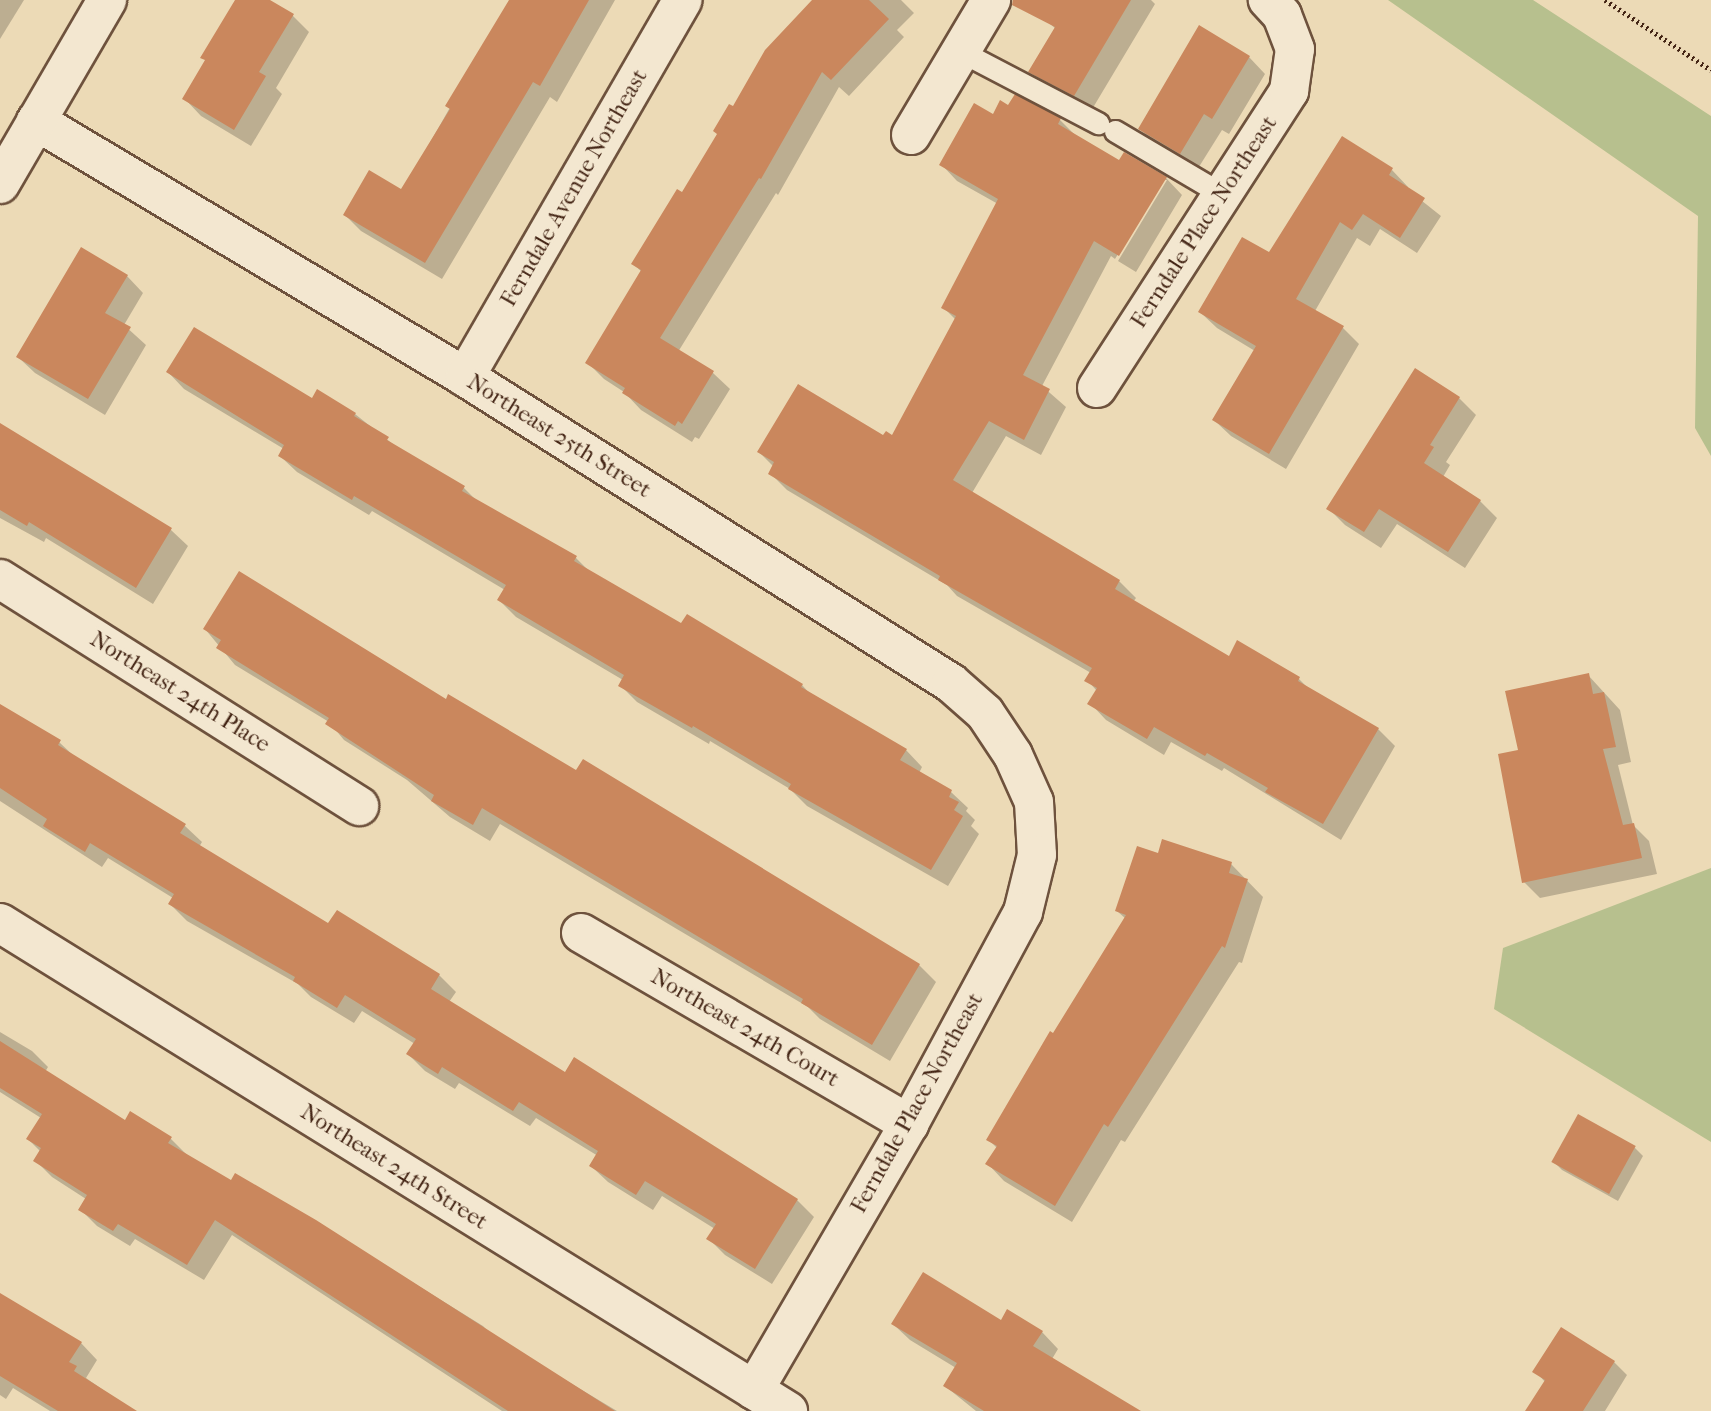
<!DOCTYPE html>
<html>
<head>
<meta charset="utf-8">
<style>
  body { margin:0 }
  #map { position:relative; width:1711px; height:1411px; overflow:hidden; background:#ecdab6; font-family:"IM FELL French Canon",serif }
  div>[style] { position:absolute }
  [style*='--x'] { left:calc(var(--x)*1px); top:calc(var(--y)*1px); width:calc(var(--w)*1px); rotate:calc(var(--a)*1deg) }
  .green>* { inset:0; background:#b7c08e }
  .shadow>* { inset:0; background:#0003 }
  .building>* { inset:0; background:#ca875d; transform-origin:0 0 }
  .path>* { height:4.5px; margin-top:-2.25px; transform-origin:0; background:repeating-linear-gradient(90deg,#442515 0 2px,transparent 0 5.5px) }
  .roads { filter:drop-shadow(2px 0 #6e523d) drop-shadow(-2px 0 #6e523d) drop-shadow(0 2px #6e523d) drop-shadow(0 -2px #6e523d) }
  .service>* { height:21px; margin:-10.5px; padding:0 10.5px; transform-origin:10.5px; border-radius:10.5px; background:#f3e7d0 }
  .minor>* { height:38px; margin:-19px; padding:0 19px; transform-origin:19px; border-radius:19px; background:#f3e7d0 }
  .tertiary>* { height:38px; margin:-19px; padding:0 19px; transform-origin:19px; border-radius:19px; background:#f3e7d0 }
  span { translate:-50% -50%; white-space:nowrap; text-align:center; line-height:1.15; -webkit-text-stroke:5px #f3e7d0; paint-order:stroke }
  .street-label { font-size:23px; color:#442515 }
</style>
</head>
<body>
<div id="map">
  <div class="green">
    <div style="clip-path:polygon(1388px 0,1533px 0,1711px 116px,1711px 456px,1695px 428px,1698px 216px)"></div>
    <div style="clip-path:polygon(1711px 868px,1711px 1142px,1494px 1009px,1503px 948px)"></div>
  </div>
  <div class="shadow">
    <div style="clip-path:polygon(0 0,24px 0,0 39px)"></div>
    <div style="clip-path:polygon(237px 0,267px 0,292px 15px,309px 32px,276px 88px,282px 94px,251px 146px,201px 116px,185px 99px)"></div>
    <div style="clip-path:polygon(511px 0,615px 0,557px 102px,550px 97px,442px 279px,361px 231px,345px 215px,402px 192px)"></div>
    <div style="clip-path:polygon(825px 0,901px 0,914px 13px,897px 30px,904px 37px,849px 96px,839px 87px,778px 195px,776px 193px,678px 352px,713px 373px,730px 389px,699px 439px,695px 437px,692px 442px,641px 410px,624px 392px,604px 379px,587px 362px,642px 272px,633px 264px,683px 194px,734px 108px)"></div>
    <div style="clip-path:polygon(1063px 0,1151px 0,1155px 4px,1091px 111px,1047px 88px,1030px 71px,1056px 29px,1049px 23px)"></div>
    <div style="clip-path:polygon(1249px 57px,1265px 74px,1229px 134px,1222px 130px,1197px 170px,1157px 145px,1140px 129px)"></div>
    <div style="clip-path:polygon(1009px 107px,1060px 120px,1077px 137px,1120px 163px,1166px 178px,1182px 195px,1136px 272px,1118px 261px,1167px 180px,1163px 180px,1115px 259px,1111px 256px,1042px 386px,1066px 407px,1041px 455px,1006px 436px,972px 493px,1119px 581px,1136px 598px,1133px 602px,1229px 658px,1238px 643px,1299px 679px,1312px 692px,1378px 729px,1395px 746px,1341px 840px,1224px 768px,1222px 771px,1171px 742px,1164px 755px,1106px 720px,1090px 703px,1097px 691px,1087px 680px,1091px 673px,957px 596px,947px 585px,787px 490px,770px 473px,774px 467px,759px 452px,893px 438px,956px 320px,943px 307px,998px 204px,957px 181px,941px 164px,993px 116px)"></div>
    <div style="clip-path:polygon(1392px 170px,1408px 187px,1407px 189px,1441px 216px,1417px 253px,1380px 229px,1370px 246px,1357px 238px,1315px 311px,1343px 328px,1359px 344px,1286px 469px,1231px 436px,1214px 420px,1255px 351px,1217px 328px,1200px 312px,1269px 254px)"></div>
    <div style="clip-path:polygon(127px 276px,143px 293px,124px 325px,146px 345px,105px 415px,35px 373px,18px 357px)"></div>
    <div style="clip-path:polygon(168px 372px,313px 400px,355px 414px,399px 449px,464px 488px,477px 501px,576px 558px,590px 572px,682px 626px,802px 685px,813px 697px,906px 750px,922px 767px,919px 773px,951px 792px,968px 808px,966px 811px,975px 820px,971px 826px,979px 834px,948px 886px,807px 806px,790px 789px,710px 741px,709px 744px,637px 702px,620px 685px,623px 680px,516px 617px,499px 600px,505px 590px,372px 511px,369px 515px,297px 472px,280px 456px,284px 449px,184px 389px)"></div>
    <div style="clip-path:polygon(1459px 398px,1476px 415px,1446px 462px,1450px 465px,1443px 477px,1480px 501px,1497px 518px,1465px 568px,1397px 524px,1381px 548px,1345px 525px,1328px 508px)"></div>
    <div style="clip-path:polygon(0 425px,171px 530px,188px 546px,153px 604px,46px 538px,44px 542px,0 518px)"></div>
    <div style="clip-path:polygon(205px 629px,446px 701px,919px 965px,936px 982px,890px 1061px,820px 1019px,808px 1007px,500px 824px,490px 841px,450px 817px,407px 780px,344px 740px,329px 722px,235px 665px)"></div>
    <div style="clip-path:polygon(1588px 675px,1620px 710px,1631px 762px,1618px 765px,1633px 825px,1649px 841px,1657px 874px,1540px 898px,1524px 882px,1520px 751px)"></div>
    <div style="clip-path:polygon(0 721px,59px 742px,76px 758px,185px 826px,202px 842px,199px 847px,329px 926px,439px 975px,456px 992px,449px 1002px,565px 1074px,575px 1059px,797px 1200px,814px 1217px,772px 1284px,725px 1255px,709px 1239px,715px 1229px,662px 1196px,653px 1210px,608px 1182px,591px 1166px,598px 1156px,536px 1118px,530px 1126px,459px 1083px,455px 1089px,425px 1071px,408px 1054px,415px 1044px,362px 1011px,354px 1023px,311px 997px,298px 984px,187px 921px,170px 904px,173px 898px,108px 858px,102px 867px,0 801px)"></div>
    <div style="clip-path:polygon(1159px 855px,1231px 864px,1263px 897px,1242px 963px,1239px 962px,1125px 1142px,1121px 1140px,1072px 1222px,1004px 1181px,988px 1164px,997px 1148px,988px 1139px,1126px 919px,1117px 911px)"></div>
    <div style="clip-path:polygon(0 1032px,32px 1051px,48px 1067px,45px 1072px,126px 1122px,171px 1139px,187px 1155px,231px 1182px,315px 1222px,483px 1326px,495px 1338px,617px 1411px,502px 1411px,232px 1235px,204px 1280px,135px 1239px,130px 1246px,97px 1226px,80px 1209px,86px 1199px,52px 1177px,36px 1161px,41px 1152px,28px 1139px,41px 1118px,0 1092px)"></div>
    <div style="clip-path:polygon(1579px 1117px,1635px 1148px,1643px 1156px,1618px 1201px,1562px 1170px,1554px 1162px)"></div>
    <div style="clip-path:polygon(0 1295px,81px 1343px,97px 1360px,86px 1378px,133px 1411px,50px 1411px,13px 1388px,6px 1399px,0 1395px)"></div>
    <div style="clip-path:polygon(1001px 1322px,1042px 1332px,1058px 1349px,1052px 1359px,1137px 1411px,976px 1411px,945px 1386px,956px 1368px,910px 1340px,893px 1324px)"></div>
    <div style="clip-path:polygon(1614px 1362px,1627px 1375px,1605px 1411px,1527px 1411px,1546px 1383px,1535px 1371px)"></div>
  </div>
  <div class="building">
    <div style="clip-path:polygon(235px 0,270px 0,294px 14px,259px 72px,266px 76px,234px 130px,182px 99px,205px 60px,200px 58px)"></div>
    <div style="clip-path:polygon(509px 0,589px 0,540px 86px,533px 82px,425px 263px,343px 215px,369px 170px,401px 189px,450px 109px,445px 106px)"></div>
    <div style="clip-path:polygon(812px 0,869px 0,889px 19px,831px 80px,822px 72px,761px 179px,759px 178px,660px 338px,714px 371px,682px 424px,678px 421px,675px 426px,622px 393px,625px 388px,585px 363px,641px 270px,631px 264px,677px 189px,682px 192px,717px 134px,713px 131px,729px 104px,733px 106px,765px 50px)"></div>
    <div style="clip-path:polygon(1013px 0,1131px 0,1074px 96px,1028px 72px,1055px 27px,1012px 5px)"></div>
    <div style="clip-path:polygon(1199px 25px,1250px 56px,1212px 119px,1204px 114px,1180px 154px,1138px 129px)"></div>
    <div style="clip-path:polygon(1015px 94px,1061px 118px,1058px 124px,1119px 160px,1124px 152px,1167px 177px,1119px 256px,1094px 241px,1023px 375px,1050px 389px,1024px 440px,989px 421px,953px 480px,1120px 580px,1115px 589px,1229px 656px,1237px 640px,1300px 677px,1298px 681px,1379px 728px,1323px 824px,1265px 792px,1268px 788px,1207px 753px,1205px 756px,1154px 727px,1147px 739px,1087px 704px,1097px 688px,1084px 681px,1092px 668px,938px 580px,940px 576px,768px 474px,774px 462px,757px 452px,798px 384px,883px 435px,886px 431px,892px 435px,956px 316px,941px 308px,998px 199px,939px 165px,974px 103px,993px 114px,1000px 100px,1008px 105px)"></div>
    <div style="clip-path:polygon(1342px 136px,1393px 168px,1389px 175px,1425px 198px,1400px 238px,1363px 214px,1352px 230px,1340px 222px,1296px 299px,1344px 326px,1269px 454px,1212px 420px,1256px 346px,1198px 312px,1242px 237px,1269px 252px)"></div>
    <div style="clip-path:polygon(81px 247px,128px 275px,105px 313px,131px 327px,88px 399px,16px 357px)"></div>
    <div style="clip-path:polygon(194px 327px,312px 398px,317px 389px,356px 413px,354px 416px,389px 437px,387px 440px,465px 486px,462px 491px,577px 556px,574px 561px,681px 623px,687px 614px,803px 684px,801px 687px,907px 749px,900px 760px,952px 790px,949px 797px,959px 802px,954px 810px,963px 816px,931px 870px,788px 789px,791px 784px,693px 726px,692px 728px,618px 686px,624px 675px,497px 600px,506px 585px,354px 496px,352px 500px,278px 456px,284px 445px,166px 372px)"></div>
    <div style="clip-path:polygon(1415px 368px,1460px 397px,1430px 445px,1434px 447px,1424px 463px,1481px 500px,1448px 552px,1379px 509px,1364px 532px,1326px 509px)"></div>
    <div style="clip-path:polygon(0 423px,172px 528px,136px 588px,29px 522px,27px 526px,0 510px)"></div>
    <div style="clip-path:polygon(239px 571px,446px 699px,448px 694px,576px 770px,583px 759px,920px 964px,872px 1045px,801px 1003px,803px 999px,482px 808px,473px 825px,431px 801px,434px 795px,325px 724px,329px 718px,216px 648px,221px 640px,203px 629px)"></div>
    <div style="clip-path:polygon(1589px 673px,1593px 694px,1604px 692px,1616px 747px,1603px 749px,1623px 825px,1634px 823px,1642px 858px,1522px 883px,1498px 754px,1518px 750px,1505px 691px)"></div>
    <div style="clip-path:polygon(0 704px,61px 740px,58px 745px,186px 824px,180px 833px,328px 923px,337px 910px,440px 974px,431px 989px,565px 1072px,574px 1057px,798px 1199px,755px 1269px,706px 1239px,716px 1224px,645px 1181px,636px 1195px,589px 1166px,598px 1151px,519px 1102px,513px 1111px,442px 1067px,438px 1074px,406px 1054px,416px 1039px,345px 995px,337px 1008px,293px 981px,295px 977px,168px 904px,174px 894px,90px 843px,85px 852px,43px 826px,47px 819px,0 788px)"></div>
    <div style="clip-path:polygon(1162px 839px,1232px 862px,1229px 873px,1248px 879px,1225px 948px,1222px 946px,1108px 1127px,1104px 1124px,1055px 1206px,985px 1164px,997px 1146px,986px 1140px,1050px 1031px,1053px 1033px,1126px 915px,1115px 911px,1137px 846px,1158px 853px)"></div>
    <div style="clip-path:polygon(0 1041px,125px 1120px,130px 1111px,172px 1137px,168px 1143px,231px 1180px,235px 1173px,316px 1220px,615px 1411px,508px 1411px,215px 1220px,187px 1265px,118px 1224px,113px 1231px,78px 1210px,87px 1195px,33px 1161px,41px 1148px,26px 1139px,42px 1114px,0 1088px)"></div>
    <div style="left:1578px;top:1114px;width:66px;height:55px;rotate:29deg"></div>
    <div style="clip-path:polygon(923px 1272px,1001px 1320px,1007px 1309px,1043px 1331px,1033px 1346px,1141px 1411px,984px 1411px,943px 1386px,957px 1363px,891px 1324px)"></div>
    <div style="clip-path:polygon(0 1293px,82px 1342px,69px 1362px,77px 1366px,74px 1371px,137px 1411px,58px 1411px,0 1376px)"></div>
    <div style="clip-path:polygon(1561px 1327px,1615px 1361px,1583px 1411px,1525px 1411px,1545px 1380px,1532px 1372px)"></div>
  </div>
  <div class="path">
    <div style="--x:1605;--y:0;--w:127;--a:33.4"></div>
  </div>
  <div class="roads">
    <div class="service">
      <div style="--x:960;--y:51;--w:156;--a:27.6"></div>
      <div style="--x:1115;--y:131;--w:124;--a:30.5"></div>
    </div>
    <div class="minor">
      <div style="--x:36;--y:121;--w:500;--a:30.8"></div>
      <div style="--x:465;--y:377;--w:574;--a:32.2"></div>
      <div style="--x:951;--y:683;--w:45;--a:41.4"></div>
      <div style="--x:985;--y:713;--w:50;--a:56.3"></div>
      <div style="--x:1013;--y:755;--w:51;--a:65.9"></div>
      <div style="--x:1034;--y:802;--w:53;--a:86.8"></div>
      <div style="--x:1037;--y:855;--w:59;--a:103.8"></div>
      <div style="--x:1023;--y:912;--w:241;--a:118.3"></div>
      <div style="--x:909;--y:1124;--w:308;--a:120.2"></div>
      <div style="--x:911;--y:135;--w:157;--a:-59.3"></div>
      <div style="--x:465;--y:377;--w:435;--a:-60"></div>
      <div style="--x:1097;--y:388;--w:354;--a:-57.1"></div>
      <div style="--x:1289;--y:91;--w:42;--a:-81.9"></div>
      <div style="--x:1295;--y:49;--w:36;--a:-111"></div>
      <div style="--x:1282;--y:15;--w:21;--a:-133"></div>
      <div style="--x:0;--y:579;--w:425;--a:32.3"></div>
      <div style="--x:0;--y:923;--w:927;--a:31.77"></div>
      <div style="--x:581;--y:933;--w:380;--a:30.2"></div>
    </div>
    <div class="tertiary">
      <div style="--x:0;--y:184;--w:213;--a:-59.8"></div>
    </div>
  </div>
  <div class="street-label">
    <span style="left:574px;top:188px;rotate:-60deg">Ferndale Avenue Northeast</span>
    <span style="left:1204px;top:222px;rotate:-57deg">Ferndale Place Northeast</span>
    <span style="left:559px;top:436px;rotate:32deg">Northeast 25th Street</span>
    <span style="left:180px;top:692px;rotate:32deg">Northeast 24th Place</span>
    <span style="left:745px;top:1028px;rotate:30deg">Northeast 24th Court</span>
    <span style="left:917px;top:1103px;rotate:-61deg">Ferndale Place Northeast</span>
    <span style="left:394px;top:1167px;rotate:32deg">Northeast 24th Street</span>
  </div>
</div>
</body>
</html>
